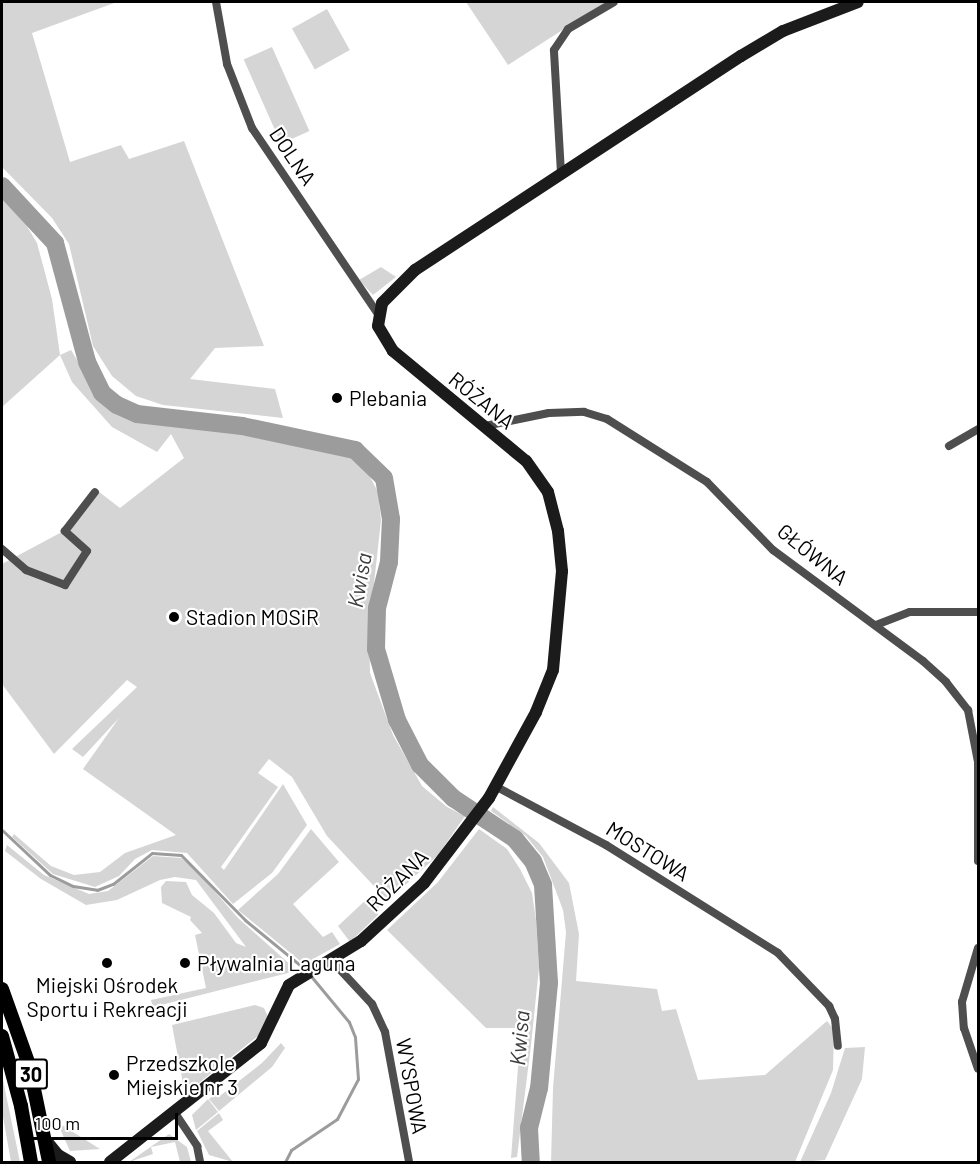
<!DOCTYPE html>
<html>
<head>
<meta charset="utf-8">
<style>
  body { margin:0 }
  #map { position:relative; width:980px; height:1164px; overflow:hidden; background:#fff; font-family:Barlow,sans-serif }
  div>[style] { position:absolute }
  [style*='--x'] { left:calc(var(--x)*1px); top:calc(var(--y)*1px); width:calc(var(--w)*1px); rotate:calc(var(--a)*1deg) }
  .green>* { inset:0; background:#d5d5d5; transform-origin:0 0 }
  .stream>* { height:3px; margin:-1.5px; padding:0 1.5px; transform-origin:1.5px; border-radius:1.5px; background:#9c9c9c }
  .river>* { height:18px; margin:-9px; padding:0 9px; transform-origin:9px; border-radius:9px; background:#9c9c9c }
  .street>* { height:8px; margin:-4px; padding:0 4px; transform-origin:4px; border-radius:4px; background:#4e4e4e }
  .secondary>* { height:12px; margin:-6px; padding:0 6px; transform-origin:6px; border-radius:6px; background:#1b1b1b }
  .primary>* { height:14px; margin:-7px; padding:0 7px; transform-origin:7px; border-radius:7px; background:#000 }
  .dots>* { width:16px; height:16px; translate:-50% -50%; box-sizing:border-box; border:3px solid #fff; border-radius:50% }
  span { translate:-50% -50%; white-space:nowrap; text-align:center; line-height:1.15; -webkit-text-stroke:4.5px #fff; paint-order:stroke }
  .shield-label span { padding:2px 4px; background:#fff; border:2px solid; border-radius:4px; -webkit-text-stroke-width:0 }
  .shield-label { font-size:20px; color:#000; font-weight:700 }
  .street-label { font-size:21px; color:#000 }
  .poi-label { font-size:21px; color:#000 }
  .left { translate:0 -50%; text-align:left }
  .water-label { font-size:22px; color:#3d3d3d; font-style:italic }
  .frame { position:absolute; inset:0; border:3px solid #000; pointer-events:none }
  .scale { position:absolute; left:24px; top:1113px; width:154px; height:27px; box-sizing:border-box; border:3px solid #000; border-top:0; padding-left:8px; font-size:18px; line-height:21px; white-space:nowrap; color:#000; -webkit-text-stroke:4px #fff; paint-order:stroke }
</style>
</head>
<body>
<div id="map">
  <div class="green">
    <div style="clip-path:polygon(2px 2px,117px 2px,32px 33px,70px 162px,121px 145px,129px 159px,184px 141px,264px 346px,215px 348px,190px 379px,275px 389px,283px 418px,163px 405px,136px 396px,112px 376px,93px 346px,69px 244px,52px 218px,2px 167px)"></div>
    <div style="clip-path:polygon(466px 2px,606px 2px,508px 65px)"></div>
    <div style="left:327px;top:9px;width:47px;height:40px;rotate:61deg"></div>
    <div style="left:272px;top:47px;width:92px;height:31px;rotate:66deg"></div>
    <div style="clip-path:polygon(2px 194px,13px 203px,37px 243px,52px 299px,60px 355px,71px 350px,101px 400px,124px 417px,228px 432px,354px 458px,367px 471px,378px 492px,381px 520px,369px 629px,370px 673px,393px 735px,422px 786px,447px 807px,465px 816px,438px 855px,388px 901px,327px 836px,292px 777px,269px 759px,258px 773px,278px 787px,221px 867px,224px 870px,283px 784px,307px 825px,272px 873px,233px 904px,187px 853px,152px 850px,135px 859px,119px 876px,95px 887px,53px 874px,12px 837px,14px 834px,51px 866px,74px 875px,100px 872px,125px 853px,176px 835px,83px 769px,119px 718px,83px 757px,72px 749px,137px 687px,127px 680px,54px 754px,2px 684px,2px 564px,60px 533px,94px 488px,120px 508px,184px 458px,171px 434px,157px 452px,112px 427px,72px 382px,60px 355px,2px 407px)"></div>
    <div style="clip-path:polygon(381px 267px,396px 277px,373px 295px,359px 280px)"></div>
    <div style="clip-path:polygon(493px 807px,539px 843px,569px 883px,579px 934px,576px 981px,657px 989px,662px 1011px,676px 1009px,698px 1080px,765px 1075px,827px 1021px,834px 1030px,833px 1070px,795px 1162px,551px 1162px,553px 1088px,566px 932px,563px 910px,543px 857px,526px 836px,491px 811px)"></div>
    <div style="clip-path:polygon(311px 829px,339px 862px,293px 904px,323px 937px,332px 932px,340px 944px,304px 964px,238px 910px,278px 874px)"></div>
    <div style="clip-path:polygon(479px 829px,507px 849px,520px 869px,532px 893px,536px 920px,539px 968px,531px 1045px,517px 1157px,511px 1158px,521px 1028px,486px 1028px,387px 930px,438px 882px)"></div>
    <div style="clip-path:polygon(7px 845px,44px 875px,89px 894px,108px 891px,153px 856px,181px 858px,196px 870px,238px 918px,293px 967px,292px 972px,153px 1007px,151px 1000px,206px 988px,195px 935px,202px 933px,190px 920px,191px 917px,162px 903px,161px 887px,166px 881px,186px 882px,192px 895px,214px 913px,236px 943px,246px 947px,196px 880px,175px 877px,160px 880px,117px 900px,86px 905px,41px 879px,5px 851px)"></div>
    <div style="clip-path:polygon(370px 896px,379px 905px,378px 915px,350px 942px,338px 926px)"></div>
    <div style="clip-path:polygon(255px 1005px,264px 1008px,268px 1017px,258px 1036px,185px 1094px,172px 1025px)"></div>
    <div style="clip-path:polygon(281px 1043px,285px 1048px,272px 1067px,219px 1111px,209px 1099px,218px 1092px,221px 1095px,262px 1063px)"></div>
    <div style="clip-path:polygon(865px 1047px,862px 1079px,825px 1160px,800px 1162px,831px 1093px,845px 1048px)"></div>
    <div style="clip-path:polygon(2px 1074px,5px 1090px,20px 1162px,11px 1162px,2px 1111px)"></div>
    <div style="clip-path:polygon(208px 1099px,218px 1112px,196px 1130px,192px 1115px)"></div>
    <div style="clip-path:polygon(219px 1113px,223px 1120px,208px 1131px,233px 1162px,209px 1155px,197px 1131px)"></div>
    <div style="clip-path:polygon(57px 1122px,100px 1149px,70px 1151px)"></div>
    <div style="clip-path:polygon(169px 1134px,187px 1147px,191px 1162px,180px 1162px,175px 1142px,151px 1147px,153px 1154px,129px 1162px)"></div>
  </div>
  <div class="stream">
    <div style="--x:2;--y:830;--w:66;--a:43.2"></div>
    <div style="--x:50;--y:875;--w:25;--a:26"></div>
    <div style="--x:73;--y:886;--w:24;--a:9"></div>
    <div style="--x:97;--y:890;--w:17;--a:-21"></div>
    <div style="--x:113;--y:884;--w:50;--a:-38.5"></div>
    <div style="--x:152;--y:853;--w:29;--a:4"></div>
    <div style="--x:181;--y:855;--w:91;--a:45.4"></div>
    <div style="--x:245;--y:920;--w:79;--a:39.3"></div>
    <div style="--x:285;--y:1162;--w:13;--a:-63"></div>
    <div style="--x:291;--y:1150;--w:55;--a:-34"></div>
    <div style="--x:337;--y:1119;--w:45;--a:-62.3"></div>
    <div style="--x:358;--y:1079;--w:42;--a:-94.1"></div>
    <div style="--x:355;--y:1037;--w:16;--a:-112"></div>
    <div style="--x:349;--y:1022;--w:61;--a:-129.7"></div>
  </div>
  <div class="river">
    <div style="--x:2;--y:186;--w:78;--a:47.1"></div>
    <div style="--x:55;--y:243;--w:123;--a:74.9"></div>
    <div style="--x:87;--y:362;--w:34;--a:64"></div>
    <div style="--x:102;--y:393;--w:19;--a:39"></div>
    <div style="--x:117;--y:405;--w:22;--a:24"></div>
    <div style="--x:137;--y:414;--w:106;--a:6.5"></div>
    <div style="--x:242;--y:426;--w:116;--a:12"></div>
    <div style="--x:355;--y:450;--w:40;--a:44"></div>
    <div style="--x:384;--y:478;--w:42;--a:80.3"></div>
    <div style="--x:391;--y:519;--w:43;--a:92.7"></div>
    <div style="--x:389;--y:562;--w:48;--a:104.6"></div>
    <div style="--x:377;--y:608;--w:41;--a:91.4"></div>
    <div style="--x:376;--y:649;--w:74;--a:73.5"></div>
    <div style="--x:397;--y:720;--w:51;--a:62.9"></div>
    <div style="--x:420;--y:765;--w:47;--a:45"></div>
    <div style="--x:453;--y:798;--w:74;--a:33.5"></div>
    <div style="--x:515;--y:839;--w:28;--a:51"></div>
    <div style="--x:533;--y:861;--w:26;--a:67"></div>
    <div style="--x:543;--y:885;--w:98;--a:86.5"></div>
    <div style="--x:549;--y:983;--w:105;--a:95.4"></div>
    <div style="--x:539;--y:1088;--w:41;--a:104"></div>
    <div style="--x:529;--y:1128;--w:34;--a:87"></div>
  </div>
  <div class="street">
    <div style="--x:216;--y:2;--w:63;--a:79.9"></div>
    <div style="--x:227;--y:64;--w:69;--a:68.7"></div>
    <div style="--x:252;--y:128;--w:225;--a:55.9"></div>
    <div style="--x:561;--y:173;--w:123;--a:-93.3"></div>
    <div style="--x:554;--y:50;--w:25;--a:-56"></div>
    <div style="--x:568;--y:29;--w:53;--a:-30.4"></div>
    <div style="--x:485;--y:426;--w:65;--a:-11.5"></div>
    <div style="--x:549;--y:413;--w:35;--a:-2"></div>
    <div style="--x:584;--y:412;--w:24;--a:17"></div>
    <div style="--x:607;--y:419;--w:118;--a:32.2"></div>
    <div style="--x:707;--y:482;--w:95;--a:45.9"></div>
    <div style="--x:773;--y:550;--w:187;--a:36.5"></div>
    <div style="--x:923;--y:661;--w:31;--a:42"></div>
    <div style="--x:946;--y:682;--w:36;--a:52"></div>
    <div style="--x:968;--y:710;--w:53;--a:79.1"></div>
    <div style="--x:978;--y:762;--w:99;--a:90"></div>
    <div style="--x:949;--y:446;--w:34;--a:-30"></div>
    <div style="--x:2;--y:549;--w:32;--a:41"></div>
    <div style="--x:26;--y:570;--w:42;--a:21"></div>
    <div style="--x:65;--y:585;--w:40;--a:-57.1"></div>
    <div style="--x:87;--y:551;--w:30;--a:-138"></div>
    <div style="--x:65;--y:531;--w:49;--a:-52.4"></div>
    <div style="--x:876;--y:625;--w:36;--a:-21"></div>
    <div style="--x:910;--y:612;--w:68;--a:0"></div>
    <div style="--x:495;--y:786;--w:126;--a:28"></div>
    <div style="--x:606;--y:845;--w:203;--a:32.1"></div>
    <div style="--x:778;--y:953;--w:74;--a:46.1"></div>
    <div style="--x:829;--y:1006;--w:14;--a:65"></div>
    <div style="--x:835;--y:1019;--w:27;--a:84"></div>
    <div style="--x:978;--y:948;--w:56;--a:106.5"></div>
    <div style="--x:962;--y:1002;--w:26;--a:86"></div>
    <div style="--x:964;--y:1028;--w:43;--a:71.1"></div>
    <div style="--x:332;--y:961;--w:59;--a:47.1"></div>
    <div style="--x:372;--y:1004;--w:31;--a:65"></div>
    <div style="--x:385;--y:1032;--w:132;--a:79.5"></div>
    <div style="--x:175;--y:1113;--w:40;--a:56"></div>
    <div style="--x:197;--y:1146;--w:16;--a:79"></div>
  </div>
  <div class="secondary">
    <div style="--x:45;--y:1139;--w:21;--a:51"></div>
    <div style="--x:58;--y:1155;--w:14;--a:30"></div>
    <div style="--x:110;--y:1162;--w:192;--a:-38.2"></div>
    <div style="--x:261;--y:1043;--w:64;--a:-64.2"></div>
    <div style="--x:289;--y:985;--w:84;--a:-31.4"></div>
    <div style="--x:361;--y:941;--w:86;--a:-42.6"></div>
    <div style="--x:424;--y:883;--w:107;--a:-52.6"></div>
    <div style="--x:489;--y:798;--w:98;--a:-61.3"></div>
    <div style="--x:536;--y:712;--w:45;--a:-68"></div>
    <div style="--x:553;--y:670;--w:99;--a:-84.8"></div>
    <div style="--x:562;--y:571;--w:40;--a:-95.7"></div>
    <div style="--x:558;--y:531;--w:40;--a:-104.4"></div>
    <div style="--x:548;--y:492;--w:38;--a:-125"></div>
    <div style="--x:526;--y:461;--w:173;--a:-140.4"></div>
    <div style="--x:393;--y:351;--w:29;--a:-121"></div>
    <div style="--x:378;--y:326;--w:23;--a:-80"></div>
    <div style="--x:382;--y:303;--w:47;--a:-45"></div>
    <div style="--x:415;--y:270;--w:390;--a:-33.3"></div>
    <div style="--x:741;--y:56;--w:49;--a:-30.8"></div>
    <div style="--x:783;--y:31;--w:80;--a:-21.1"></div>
  </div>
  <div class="primary">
    <div style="--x:2;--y:989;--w:81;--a:70.4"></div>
    <div style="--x:29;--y:1065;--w:99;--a:78.3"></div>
    <div style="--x:2;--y:1036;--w:73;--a:74.8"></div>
    <div style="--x:21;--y:1106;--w:57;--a:79.9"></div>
  </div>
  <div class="dots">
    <div style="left:337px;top:398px;background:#000"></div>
    <div style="left:174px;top:617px;background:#000"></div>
    <div style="left:107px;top:963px;background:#000"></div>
    <div style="left:185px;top:963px;background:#000"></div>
    <div style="left:114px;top:1075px;background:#000"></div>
  </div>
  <div class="shield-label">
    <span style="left:31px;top:1074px">30</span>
  </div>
  <div class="street-label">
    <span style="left:293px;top:156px;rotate:56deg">DOLNA</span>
    <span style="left:482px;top:400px;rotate:39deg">RÓŻANA</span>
    <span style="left:813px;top:554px;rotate:39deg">GŁÓWNA</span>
    <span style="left:648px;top:851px;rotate:32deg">MOSTOWA</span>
    <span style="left:397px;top:880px;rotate:-45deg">RÓŻANA</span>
    <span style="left:412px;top:1086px;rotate:80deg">WYSPOWA</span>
  </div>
  <div class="poi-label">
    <span class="left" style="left:349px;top:398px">Plebania</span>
    <span class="left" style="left:186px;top:617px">Stadion MOSiR</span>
    <span class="left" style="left:197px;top:963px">Pływalnia Laguna</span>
    <span style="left:107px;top:997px">Miejski Ośrodek<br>Sportu i Rekreacji</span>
    <span class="left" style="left:126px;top:1075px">Przedszkole<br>Miejskie nr 3</span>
  </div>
  <div class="water-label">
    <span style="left:359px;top:580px;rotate:-80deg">Kwisa</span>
    <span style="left:519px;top:1038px;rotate:-85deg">Kwisa</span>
  </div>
  <div class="frame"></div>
  <div class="scale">100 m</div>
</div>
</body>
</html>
